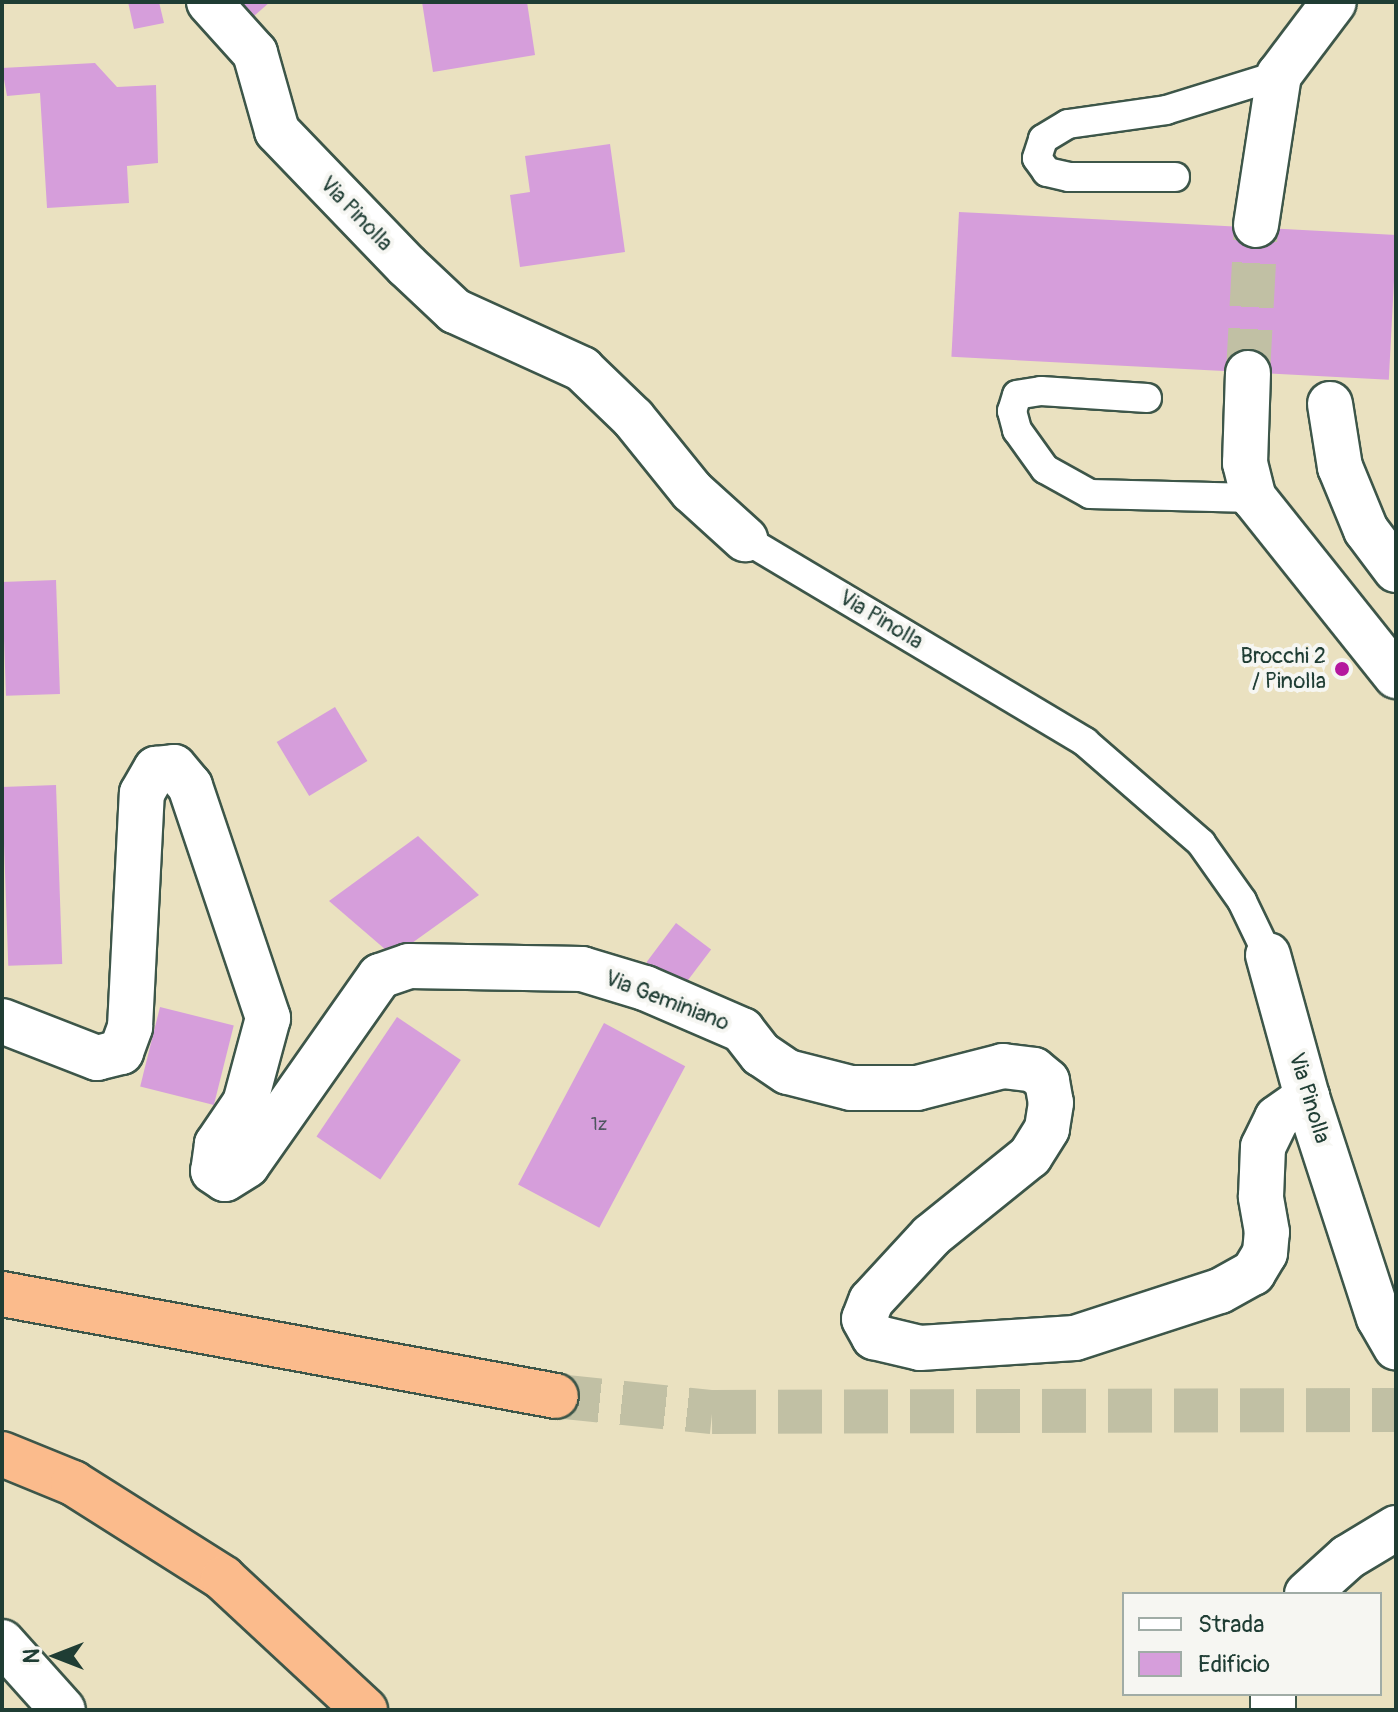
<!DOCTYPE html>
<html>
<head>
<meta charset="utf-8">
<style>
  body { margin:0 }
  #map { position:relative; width:1398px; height:1712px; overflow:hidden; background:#eae1c0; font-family:Pangolin,sans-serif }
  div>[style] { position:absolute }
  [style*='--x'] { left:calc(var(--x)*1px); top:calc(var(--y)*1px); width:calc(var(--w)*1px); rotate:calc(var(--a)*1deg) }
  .building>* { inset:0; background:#d69edb; transform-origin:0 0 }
  .street-tunnel>* { height:44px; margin-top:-22px; transform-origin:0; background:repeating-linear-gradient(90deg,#c1c0a4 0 44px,transparent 0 66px) }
  .highway-tunnel>* { height:44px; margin-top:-22px; transform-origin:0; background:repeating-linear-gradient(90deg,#c1c0a4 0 44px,transparent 0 66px) }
  .roads { filter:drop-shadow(2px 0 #3d5649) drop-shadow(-2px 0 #3d5649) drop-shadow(0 2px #3d5649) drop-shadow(0 -2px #3d5649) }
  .lane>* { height:28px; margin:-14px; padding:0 14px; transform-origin:14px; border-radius:14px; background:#fff }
  .street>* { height:44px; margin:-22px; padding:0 22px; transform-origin:22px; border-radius:22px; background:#fff }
  .highway>* { height:44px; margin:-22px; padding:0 22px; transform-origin:22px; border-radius:22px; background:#fbbb8c }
  .dots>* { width:22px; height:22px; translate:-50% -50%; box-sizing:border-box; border:4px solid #f6f6f2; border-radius:50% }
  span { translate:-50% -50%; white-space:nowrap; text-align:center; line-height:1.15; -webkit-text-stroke:8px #f6f6f2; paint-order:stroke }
  .number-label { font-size:18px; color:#4d555e }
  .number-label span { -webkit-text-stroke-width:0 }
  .street-label { font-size:22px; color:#1f3d34 }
  .poi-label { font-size:22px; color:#1f3d34 }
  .right { translate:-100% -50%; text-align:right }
  .frame { position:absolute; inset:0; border:4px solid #1f3d34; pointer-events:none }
  .legend { position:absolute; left:1122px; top:1592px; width:260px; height:104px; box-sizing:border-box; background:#f6f6f2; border:2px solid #a0aca6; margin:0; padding:10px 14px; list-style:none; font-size:24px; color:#1f3d34 }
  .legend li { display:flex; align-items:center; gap:16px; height:40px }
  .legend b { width:40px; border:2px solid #a0aca6 }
  .north { position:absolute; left:16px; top:1616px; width:80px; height:80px; -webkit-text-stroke:6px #f6f6f2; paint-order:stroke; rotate:270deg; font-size:22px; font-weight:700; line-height:32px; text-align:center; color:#1f3d34 }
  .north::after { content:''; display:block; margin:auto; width:28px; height:36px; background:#1f3d34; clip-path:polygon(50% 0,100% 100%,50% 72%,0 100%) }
</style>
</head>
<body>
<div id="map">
  <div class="building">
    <div style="clip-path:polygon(128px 2px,159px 2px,164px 23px,134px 29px)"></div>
    <div style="clip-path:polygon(231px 2px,270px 2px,247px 22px)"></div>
    <div style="clip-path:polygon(422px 2px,527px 2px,535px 55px,433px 72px)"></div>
    <div style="clip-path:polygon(95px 63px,117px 87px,156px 85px,158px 163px,127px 166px,129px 203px,47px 208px,40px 93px,7px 96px,2px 68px)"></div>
    <div style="clip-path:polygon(610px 144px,625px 252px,520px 267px,510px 195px,530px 192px,525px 156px)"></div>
    <div style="left:959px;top:212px;width:438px;height:145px;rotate:3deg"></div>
    <div style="left:56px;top:580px;width:114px;height:54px;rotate:88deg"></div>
    <div style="left:335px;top:707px;width:63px;height:68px;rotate:59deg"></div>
    <div style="left:56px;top:785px;width:179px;height:54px;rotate:88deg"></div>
    <div style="clip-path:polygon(418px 836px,479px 895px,405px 948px,386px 950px,329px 901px)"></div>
    <div style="left:676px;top:923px;width:44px;height:49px;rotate:37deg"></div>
    <div style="left:160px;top:1007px;width:76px;height:82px;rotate:14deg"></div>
    <div style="left:397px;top:1017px;width:77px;height:144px;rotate:34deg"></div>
    <div style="left:604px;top:1023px;width:92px;height:183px;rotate:28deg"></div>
  </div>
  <div class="street-tunnel">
    <div style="--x:1248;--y:373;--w:148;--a:-86.9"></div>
  </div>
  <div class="highway-tunnel">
    <div style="--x:556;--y:1396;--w:157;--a:5.9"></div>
    <div style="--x:712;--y:1412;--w:684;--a:-0.17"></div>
  </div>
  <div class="roads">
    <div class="lane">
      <div style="--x:1175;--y:177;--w:106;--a:180"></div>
      <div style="--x:1069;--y:177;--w:23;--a:-167"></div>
      <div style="--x:1047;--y:172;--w:17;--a:-126"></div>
      <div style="--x:1037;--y:158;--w:20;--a:-72"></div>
      <div style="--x:1043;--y:139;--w:29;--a:-31"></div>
      <div style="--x:1068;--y:124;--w:99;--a:-8.1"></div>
      <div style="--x:1166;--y:110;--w:118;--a:-17.2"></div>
      <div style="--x:1147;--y:398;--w:106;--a:-176.2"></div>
      <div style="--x:1041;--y:391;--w:24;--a:171"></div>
      <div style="--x:1017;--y:395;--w:17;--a:107"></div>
      <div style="--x:1012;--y:411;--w:20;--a:75"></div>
      <div style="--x:1017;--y:430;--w:48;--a:54.3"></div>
      <div style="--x:1045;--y:469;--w:51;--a:29.1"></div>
      <div style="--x:1090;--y:494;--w:164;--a:1.4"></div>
      <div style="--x:745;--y:539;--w:396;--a:30.8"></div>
      <div style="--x:1085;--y:742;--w:154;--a:41"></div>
      <div style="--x:1201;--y:843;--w:71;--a:54.7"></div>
      <div style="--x:1242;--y:901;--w:60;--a:64.3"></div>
    </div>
    <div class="street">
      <div style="--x:209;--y:2;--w:69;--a:48"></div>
      <div style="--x:255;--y:53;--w:81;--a:74.2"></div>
      <div style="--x:277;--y:131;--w:187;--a:46.1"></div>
      <div style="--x:407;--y:266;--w:66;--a:43.2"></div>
      <div style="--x:455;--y:311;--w:140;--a:24.5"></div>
      <div style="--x:582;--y:369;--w:71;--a:43.9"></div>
      <div style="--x:633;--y:418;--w:94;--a:51.1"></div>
      <div style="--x:692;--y:491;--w:72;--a:42.2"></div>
      <div style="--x:1256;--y:225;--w:152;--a:-81.3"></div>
      <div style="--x:1279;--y:75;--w:91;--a:-53"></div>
      <div style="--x:1248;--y:373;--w:90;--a:91.9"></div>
      <div style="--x:1245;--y:463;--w:36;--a:76"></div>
      <div style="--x:1254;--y:498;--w:228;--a:51.4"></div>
      <div style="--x:1330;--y:404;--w:64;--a:81"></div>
      <div style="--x:1340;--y:467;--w:68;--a:67.6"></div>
      <div style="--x:1366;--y:530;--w:50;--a:53.1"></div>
      <div style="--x:1268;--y:955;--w:147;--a:74.6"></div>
      <div style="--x:1307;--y:1097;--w:232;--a:72"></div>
      <div style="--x:1379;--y:1318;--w:34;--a:60"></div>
      <div style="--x:2;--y:1021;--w:102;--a:21.3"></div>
      <div style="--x:97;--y:1058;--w:25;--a:-14"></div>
      <div style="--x:121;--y:1052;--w:27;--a:-70"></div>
      <div style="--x:130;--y:1027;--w:234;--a:-87.1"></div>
      <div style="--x:142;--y:793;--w:28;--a:-60"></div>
      <div style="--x:156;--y:769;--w:18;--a:-6"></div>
      <div style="--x:174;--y:767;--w:25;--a:50"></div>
      <div style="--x:190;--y:786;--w:245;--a:71.4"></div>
      <div style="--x:268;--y:1018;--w:88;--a:105.1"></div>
      <div style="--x:245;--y:1103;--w:50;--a:124.3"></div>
      <div style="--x:217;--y:1144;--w:27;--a:98"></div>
      <div style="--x:213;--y:1171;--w:14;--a:34"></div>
      <div style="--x:225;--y:1179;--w:26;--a:-32"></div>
      <div style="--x:247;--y:1165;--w:231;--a:-54.9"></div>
      <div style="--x:380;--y:976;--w:31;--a:-19"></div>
      <div style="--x:409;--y:966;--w:173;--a:1"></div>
      <div style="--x:582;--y:969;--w:66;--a:16.8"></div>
      <div style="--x:645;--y:988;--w:106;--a:23.4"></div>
      <div style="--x:742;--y:1030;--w:31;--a:52"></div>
      <div style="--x:761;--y:1054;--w:32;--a:34"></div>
      <div style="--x:788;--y:1072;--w:65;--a:14.3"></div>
      <div style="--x:851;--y:1088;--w:66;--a:0"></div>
      <div style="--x:917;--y:1088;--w:89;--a:-14.3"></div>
      <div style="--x:1003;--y:1066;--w:31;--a:7"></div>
      <div style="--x:1034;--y:1070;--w:17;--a:40"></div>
      <div style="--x:1047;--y:1081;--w:22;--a:80"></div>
      <div style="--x:1051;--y:1103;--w:26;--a:99"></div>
      <div style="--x:1047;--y:1129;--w:32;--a:122"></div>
      <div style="--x:1030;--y:1156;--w:127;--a:141.1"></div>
      <div style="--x:931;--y:1236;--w:88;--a:132.7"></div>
      <div style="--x:871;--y:1301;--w:19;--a:111"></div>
      <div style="--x:864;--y:1319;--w:21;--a:61"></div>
      <div style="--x:874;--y:1337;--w:47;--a:13.4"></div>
      <div style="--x:920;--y:1348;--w:155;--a:-3.7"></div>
      <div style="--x:1075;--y:1338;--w:152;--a:-18"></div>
      <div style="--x:1220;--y:1291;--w:38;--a:-29"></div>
      <div style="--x:1253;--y:1273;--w:23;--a:-59"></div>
      <div style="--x:1265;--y:1253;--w:21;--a:-85"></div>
      <div style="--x:1267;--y:1232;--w:36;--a:-100"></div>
      <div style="--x:1261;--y:1197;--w:50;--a:-87.7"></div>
      <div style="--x:1263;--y:1147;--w:32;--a:-64"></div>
      <div style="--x:1277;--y:1118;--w:37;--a:-35"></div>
      <div style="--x:1307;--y:1594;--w:55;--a:-42.1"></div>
      <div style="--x:1348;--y:1557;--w:56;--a:-31.1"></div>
      <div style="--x:2;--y:1642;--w:91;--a:48.1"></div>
      <div style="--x:1273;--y:1694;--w:16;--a:90"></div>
    </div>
    <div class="highway">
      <div style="--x:2;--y:1294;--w:563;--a:10.43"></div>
      <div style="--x:2;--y:1454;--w:77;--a:22.2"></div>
      <div style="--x:73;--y:1483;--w:178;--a:32.3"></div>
      <div style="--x:223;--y:1578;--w:194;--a:42.9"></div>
    </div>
  </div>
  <div class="dots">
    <div style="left:1342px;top:669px;background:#b5179e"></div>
  </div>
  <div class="number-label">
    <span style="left:599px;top:1125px">1z</span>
  </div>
  <div class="street-label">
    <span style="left:356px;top:214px;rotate:46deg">Via Pinolla</span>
    <span style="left:881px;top:620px;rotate:31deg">Via Pinolla</span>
    <span style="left:667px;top:1001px;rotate:21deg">Via Geminiano</span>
    <span style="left:1309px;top:1098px;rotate:73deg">Via Pinolla</span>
  </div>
  <div class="poi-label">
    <span class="right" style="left:1326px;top:669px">Brocchi 2<br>/ Pinolla</span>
  </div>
  <div class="frame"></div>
  <ul class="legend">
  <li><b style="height:10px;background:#fff"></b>Strada</li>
  <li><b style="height:22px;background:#d69edb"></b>Edificio</li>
  </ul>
  <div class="north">N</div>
</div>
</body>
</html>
